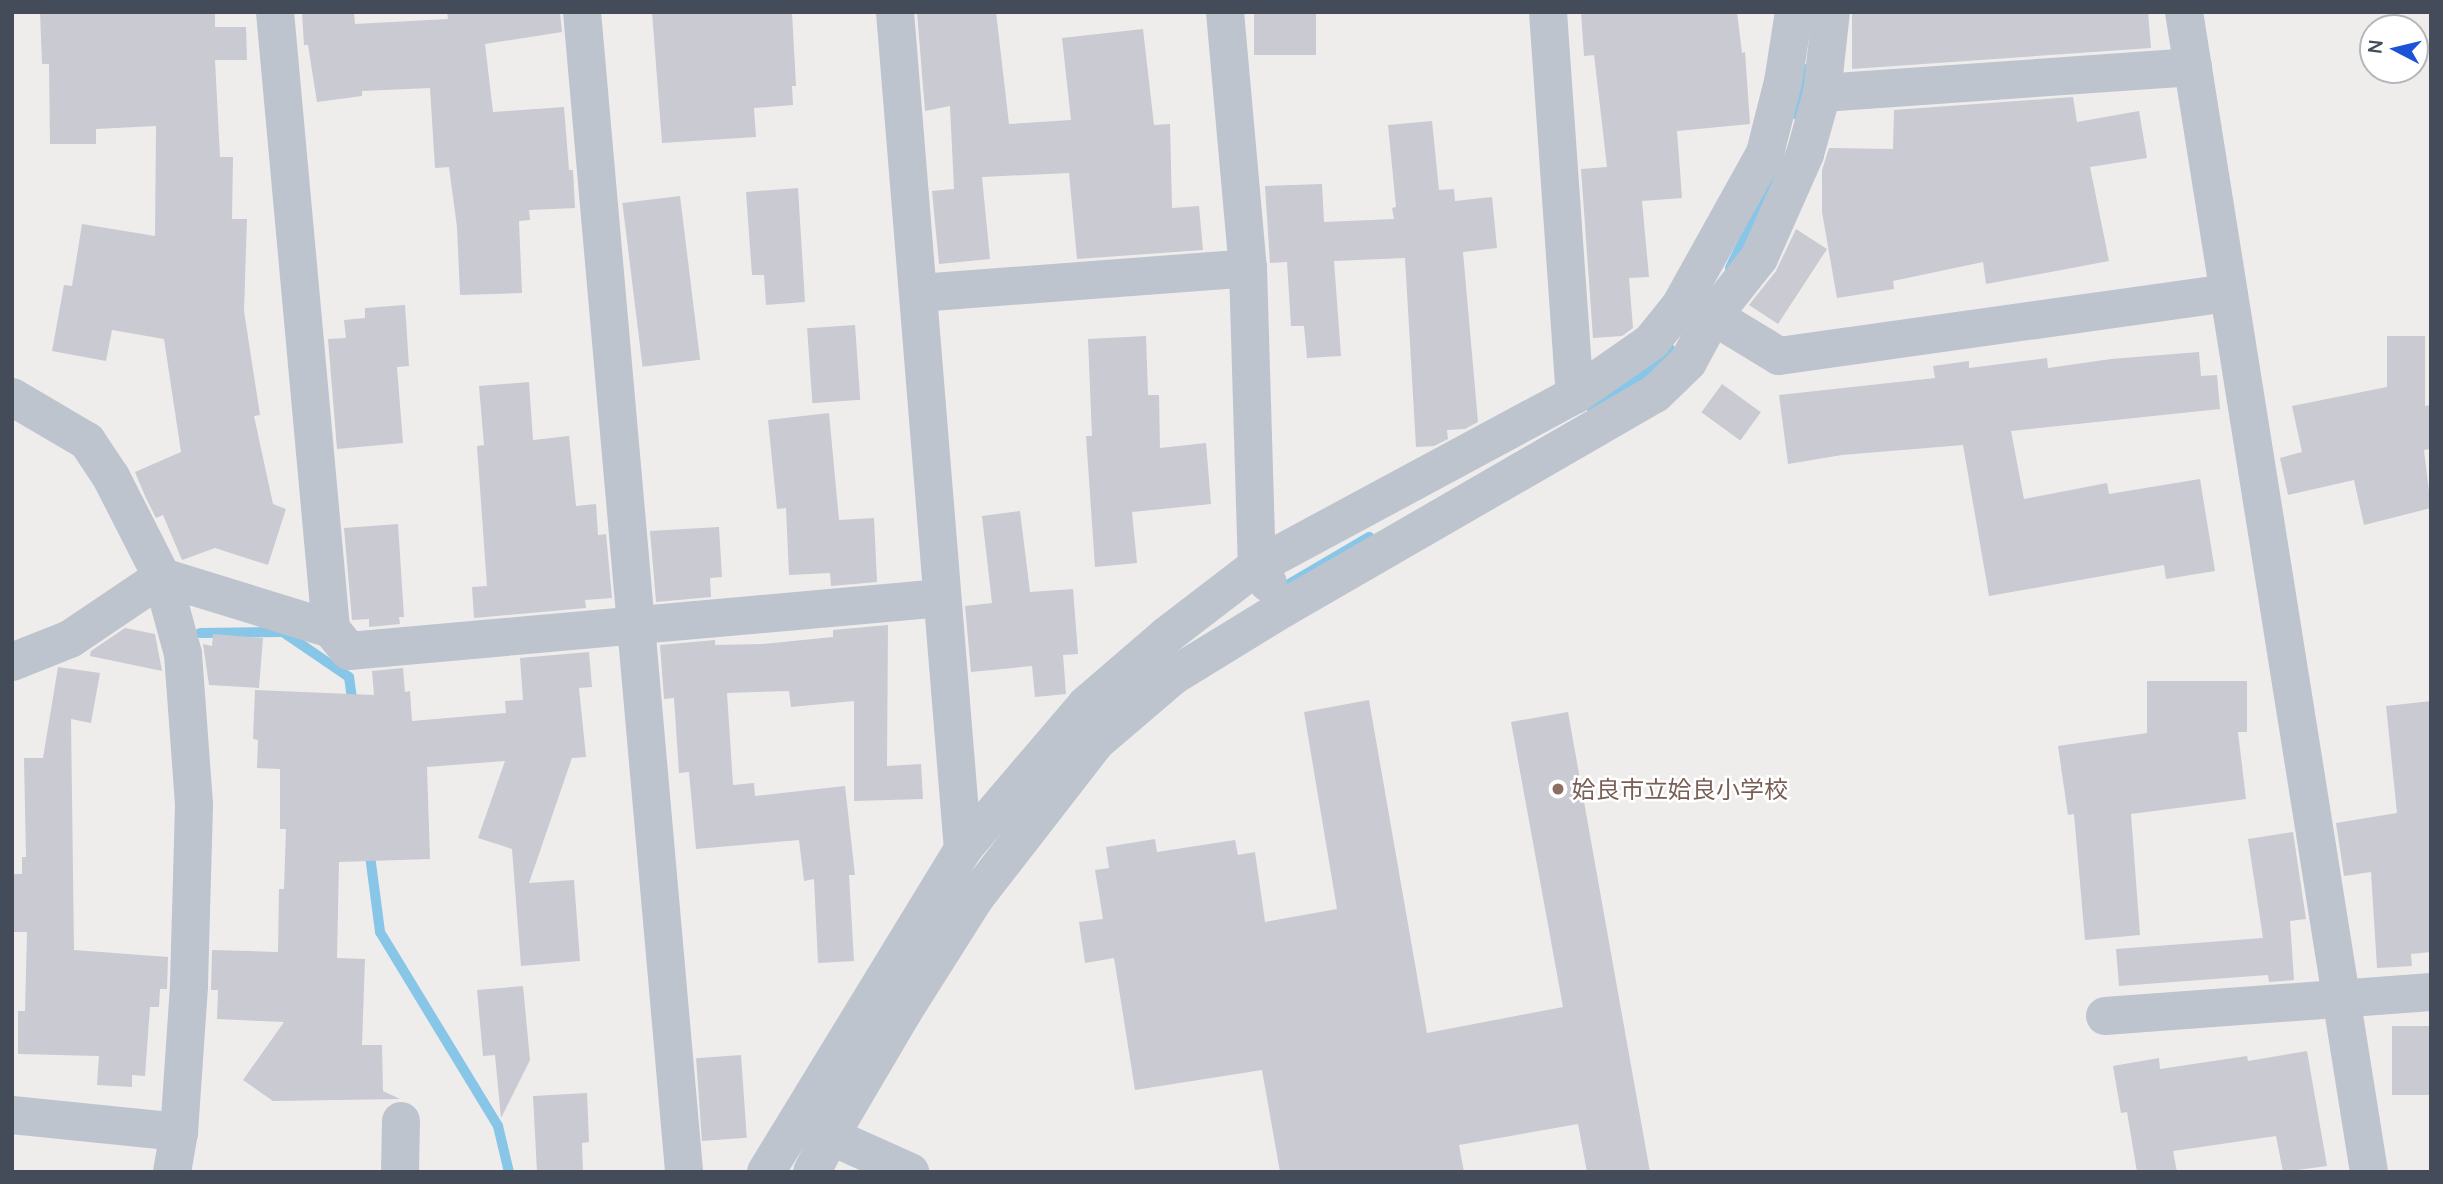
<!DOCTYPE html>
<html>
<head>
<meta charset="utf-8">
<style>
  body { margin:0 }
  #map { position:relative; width:2443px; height:1184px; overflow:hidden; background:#efecec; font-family:Manrope,"Noto Sans JP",sans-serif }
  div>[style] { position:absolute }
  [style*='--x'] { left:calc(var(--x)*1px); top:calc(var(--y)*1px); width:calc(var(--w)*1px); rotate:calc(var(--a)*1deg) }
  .stream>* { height:10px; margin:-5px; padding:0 5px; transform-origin:5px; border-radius:5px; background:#88c6e8 }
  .building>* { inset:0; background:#c9cad2; transform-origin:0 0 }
  .minor>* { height:38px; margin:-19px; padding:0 19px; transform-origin:19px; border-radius:19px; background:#bdc4ce }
  .dots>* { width:19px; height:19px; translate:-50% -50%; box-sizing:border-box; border:4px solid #fff; border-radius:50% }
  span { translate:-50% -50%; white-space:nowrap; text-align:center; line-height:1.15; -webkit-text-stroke:5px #fff; paint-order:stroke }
  .education-label { font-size:24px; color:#785e54 }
  .left { translate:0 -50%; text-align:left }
  .frame { position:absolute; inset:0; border:14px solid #454c59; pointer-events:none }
  .north { position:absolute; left:2359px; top:14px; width:70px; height:70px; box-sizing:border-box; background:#fff; border:2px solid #b5b7bd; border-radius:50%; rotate:277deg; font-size:19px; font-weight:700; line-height:28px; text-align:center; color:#454c59 }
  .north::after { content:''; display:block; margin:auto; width:24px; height:32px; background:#1d53d7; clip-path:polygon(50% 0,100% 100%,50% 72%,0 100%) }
</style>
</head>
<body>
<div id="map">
  <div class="stream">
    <div style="--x:1797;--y:115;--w:47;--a:-77.7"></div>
    <div style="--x:1730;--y:268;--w:106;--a:-64.2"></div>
    <div style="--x:1592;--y:410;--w:79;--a:-35.7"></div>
    <div style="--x:1656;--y:364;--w:21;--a:-49"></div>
    <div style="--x:1277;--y:591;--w:107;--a:-30.4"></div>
    <div style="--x:200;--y:633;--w:83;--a:-0.7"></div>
    <div style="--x:283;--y:632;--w:80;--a:34.3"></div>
    <div style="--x:349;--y:677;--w:30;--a:82"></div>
    <div style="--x:369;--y:848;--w:85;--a:82.5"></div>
    <div style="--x:380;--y:932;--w:227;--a:58.7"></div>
    <div style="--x:498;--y:1126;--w:47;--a:76.6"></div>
  </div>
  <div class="building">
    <div style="clip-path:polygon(40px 12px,215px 12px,215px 27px,246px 27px,247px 60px,215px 60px,220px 157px,233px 157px,232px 219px,247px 219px,244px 311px,260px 415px,254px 416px,273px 504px,286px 509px,268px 565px,215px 548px,182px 560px,163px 515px,156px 518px,145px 496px,135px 472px,181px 452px,164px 339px,112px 330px,106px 361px,52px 351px,64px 285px,72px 286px,82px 224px,155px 236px,156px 126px,96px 129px,96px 144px,50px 144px,49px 64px,42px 64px)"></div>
    <div style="clip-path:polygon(302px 12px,354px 12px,355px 24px,448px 19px,447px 12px,560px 12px,562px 32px,485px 44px,493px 112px,564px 107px,569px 170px,573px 170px,575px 208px,529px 210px,530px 220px,519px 221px,522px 293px,460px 295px,457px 227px,449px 167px,435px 168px,430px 88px,362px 91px,362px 96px,317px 102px,308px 45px,304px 45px)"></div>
    <div style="clip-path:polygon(652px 12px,792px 12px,796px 86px,792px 86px,793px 105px,754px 108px,756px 137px,662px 143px)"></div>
    <div style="clip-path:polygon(917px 12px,996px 12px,1009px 124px,1071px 120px,1062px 38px,1143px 29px,1154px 125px,1170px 124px,1172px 208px,1199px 206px,1203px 250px,1077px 259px,1069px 173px,982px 177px,990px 259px,939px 264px,932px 191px,954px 189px,950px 106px,925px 111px)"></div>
    <div style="left:1254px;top:12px;width:62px;height:43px"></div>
    <div style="clip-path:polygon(1581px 12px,1737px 12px,1742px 53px,1745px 52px,1750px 124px,1677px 131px,1682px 198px,1642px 201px,1649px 277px,1629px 278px,1633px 328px,1622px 336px,1593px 338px,1581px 169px,1607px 167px,1594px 55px,1584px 56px)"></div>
    <div style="clip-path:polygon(1852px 12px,2148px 12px,2151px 48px,1852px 69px)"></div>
    <div style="clip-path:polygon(2073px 97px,2077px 122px,2139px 111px,2147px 158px,2090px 167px,2109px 261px,1986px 284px,1983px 262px,1893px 281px,1894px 289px,1837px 298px,1822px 212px,1822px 170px,1829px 148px,1893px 149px,1894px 110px)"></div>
    <div style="clip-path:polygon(1432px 121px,1439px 190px,1454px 189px,1455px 201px,1492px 197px,1497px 248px,1463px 252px,1478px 422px,1465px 429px,1447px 430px,1448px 439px,1434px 446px,1416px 447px,1405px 258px,1334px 261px,1341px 356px,1307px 358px,1304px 326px,1291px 326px,1287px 262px,1270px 263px,1265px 186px,1322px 184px,1324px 222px,1394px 219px,1392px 208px,1396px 207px,1388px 125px)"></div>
    <div style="clip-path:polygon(798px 188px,805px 302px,766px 305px,764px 275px,752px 275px,746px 192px)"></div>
    <div style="left:680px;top:196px;width:165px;height:58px;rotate:83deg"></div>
    <div style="clip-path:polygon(1796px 229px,1827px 249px,1778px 324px,1749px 305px,1776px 271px)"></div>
    <div style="clip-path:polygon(405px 305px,409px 366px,397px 367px,403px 443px,337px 449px,328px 339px,346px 338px,344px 320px,365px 318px,365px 308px)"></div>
    <div style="left:855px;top:325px;width:75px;height:48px;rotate:86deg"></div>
    <div style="clip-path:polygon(1146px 336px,1148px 395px,1159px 395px,1160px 448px,1206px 443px,1211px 504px,1132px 512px,1137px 563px,1095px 567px,1086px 436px,1092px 436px,1088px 339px)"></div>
    <div style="clip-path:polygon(2387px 336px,2425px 336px,2425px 406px,2431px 405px,2431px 449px,2424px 450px,2431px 508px,2364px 525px,2354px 480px,2288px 495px,2280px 458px,2302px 452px,2292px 406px,2387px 387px)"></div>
    <div style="clip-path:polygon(2199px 352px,2201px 376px,2217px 375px,2220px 409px,2011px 431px,2024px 499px,2107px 483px,2109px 494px,2200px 479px,2215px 571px,2166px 579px,2164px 565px,1989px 596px,1963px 445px,1842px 455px,1788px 464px,1779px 395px,1935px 378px,1933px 366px,1969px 361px,1969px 368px,2047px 358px,2048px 368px,2111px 359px)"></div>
    <div style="clip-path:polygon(529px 382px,533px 440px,569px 436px,576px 506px,596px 504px,598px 535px,606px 534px,612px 598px,585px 600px,586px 608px,474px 618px,472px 587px,487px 586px,477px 446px,484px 445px,479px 386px)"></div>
    <div style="left:1722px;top:384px;width:48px;height:35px;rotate:36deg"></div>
    <div style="clip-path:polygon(829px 413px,839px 520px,874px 518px,877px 582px,831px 586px,830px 573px,789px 575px,786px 508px,777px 509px,768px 420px)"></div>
    <div style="clip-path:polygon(1020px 511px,1030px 592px,1073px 589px,1078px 654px,1063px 655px,1066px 694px,1035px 697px,1032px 666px,971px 672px,965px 606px,992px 603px,982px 516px)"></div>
    <div style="clip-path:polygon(398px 524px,404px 617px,399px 617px,400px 624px,369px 627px,369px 619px,352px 620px,344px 528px)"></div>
    <div style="clip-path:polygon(719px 527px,722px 577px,710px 578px,711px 597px,656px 602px,650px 531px)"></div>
    <div style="clip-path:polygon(888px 625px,887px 766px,921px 764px,923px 799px,854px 801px,854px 701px,791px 707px,789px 691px,727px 693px,733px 785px,754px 783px,755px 796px,845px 786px,855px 875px,849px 875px,854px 961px,818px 963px,814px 879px,804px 881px,799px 840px,696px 849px,689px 772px,679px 773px,674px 698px,664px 699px,660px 645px,715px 640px,715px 645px,763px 644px,833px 637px,833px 630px)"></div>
    <div style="clip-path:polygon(125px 628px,155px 634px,162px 671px,90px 656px,91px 651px)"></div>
    <div style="clip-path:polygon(213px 634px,263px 638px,259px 688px,209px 685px,203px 644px,212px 646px)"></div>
    <div style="clip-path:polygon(589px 652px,592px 687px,579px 688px,586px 757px,572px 758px,529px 883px,574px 880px,580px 961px,521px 966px,512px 849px,478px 838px,505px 761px,427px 767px,430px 859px,339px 862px,337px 958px,365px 959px,362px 1045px,382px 1045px,383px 1091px,400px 1099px,273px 1101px,243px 1080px,284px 1022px,217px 1019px,218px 990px,211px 990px,212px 950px,278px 952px,279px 889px,284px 889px,286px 829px,280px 829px,280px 769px,257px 768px,258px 740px,253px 739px,255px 690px,374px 695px,372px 671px,403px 668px,405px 692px,410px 691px,412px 721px,506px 713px,505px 701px,523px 700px,520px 658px)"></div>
    <div style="clip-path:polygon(58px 667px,100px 673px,91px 723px,71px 719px,74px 950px,168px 957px,167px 989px,160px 989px,159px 1007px,150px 1007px,145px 1076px,132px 1075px,132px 1087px,97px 1085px,99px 1056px,18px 1054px,18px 1011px,25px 1011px,27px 932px,12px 932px,12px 874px,22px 874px,22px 857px,26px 857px,24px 758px,43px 758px)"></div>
    <div style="clip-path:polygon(2147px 681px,2247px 681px,2247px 732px,2238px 732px,2246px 799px,2131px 814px,2140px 935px,2085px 940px,2074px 814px,2068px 815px,2058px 746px,2147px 733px)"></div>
    <div style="clip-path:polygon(1369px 700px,1427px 1033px,1563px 1007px,1511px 722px,1568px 712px,1650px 1172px,1587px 1172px,1578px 1124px,1459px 1145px,1464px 1172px,1280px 1172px,1262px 1070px,1135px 1090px,1114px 958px,1085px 963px,1079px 922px,1103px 919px,1095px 870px,1109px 868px,1106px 847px,1155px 839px,1157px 852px,1235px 840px,1238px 855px,1255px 852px,1265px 922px,1337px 909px,1304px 712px)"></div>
    <div style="clip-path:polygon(2431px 701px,2431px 952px,2411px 954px,2412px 966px,2377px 968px,2371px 872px,2344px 876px,2336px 823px,2397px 813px,2386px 706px)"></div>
    <div style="clip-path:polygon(2293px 832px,2306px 919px,2290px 921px,2294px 980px,2269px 982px,2268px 975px,2119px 986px,2116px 949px,2263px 938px,2248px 839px)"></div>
    <div style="clip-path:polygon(523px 986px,530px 1060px,501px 1118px,495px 1055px,483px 1056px,477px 990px)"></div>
    <div style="left:2431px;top:1026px;width:69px;height:39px;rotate:90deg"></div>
    <div style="clip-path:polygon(2307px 1051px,2327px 1166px,2283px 1172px,2276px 1136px,2173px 1151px,2177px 1172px,2137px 1172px,2127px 1112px,2121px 1113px,2113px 1066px,2159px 1058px,2160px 1069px,2247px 1056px,2248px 1061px)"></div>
    <div style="left:741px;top:1055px;width:83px;height:45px;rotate:86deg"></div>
    <div style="clip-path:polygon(587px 1093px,589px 1142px,582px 1143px,583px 1172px,537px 1172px,533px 1096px)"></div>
  </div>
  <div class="minor">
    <div style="--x:275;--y:12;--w:620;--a:84.81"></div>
    <div style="--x:582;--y:12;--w:1164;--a:84.97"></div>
    <div style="--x:895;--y:12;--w:840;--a:85.36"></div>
    <div style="--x:1225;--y:12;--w:257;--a:84.9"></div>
    <div style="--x:1248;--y:268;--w:298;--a:88.3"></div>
    <div style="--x:1257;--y:566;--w:20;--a:57"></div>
    <div style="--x:1548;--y:12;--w:384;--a:86"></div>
    <div style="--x:2184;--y:12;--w:1175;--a:80.94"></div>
    <div style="--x:1822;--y:93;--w:372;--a:-4"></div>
    <div style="--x:919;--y:293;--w:330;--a:-4.3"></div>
    <div style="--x:1713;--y:316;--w:77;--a:31.2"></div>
    <div style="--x:1779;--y:356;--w:453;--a:-8"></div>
    <div style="--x:12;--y:397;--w:87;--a:30.4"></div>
    <div style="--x:87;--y:441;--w:43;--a:56.3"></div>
    <div style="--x:111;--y:477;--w:112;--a:63"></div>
    <div style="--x:162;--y:577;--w:80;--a:74.7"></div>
    <div style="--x:183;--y:654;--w:151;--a:85.8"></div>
    <div style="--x:194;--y:805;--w:181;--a:91.6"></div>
    <div style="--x:189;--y:986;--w:146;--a:93.9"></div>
    <div style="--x:179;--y:1132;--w:41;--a:99.9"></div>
    <div style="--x:12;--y:662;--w:62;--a:-21.6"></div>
    <div style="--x:70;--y:639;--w:111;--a:-34"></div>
    <div style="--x:162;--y:577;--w:177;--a:17.1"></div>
    <div style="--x:331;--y:629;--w:28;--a:51"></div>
    <div style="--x:349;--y:651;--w:595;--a:-5.11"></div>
    <div style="--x:2105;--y:1016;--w:327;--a:-4.2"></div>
    <div style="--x:12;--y:1115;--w:168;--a:5.8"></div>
    <div style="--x:830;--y:1136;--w:88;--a:24.2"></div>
    <div style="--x:400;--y:1172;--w:51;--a:-88.9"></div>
    <div style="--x:766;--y:1172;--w:378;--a:-58.6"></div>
    <div style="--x:963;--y:849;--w:189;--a:-49.5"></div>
    <div style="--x:1086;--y:705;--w:107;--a:-40.8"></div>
    <div style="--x:1167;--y:635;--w:113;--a:-37.5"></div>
    <div style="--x:1257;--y:566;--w:361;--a:-28.3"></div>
    <div style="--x:1575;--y:395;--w:93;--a:-34.9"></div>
    <div style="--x:1651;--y:342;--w:46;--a:-51.1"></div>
    <div style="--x:1680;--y:306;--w:175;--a:-60.9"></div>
    <div style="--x:1765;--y:153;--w:73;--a:-75.8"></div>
    <div style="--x:1783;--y:82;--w:71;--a:-81.1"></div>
    <div style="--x:812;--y:1172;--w:40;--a:-63.4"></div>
    <div style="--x:830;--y:1136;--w:144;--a:-59.5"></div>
    <div style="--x:903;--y:1012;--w:135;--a:-57.7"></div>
    <div style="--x:975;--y:898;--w:199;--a:-52.2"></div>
    <div style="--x:1097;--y:741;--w:100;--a:-40.5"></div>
    <div style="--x:1173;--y:676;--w:130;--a:-31.5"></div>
    <div style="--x:1284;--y:608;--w:428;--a:-30"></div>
    <div style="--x:1655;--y:394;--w:46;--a:-44.1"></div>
    <div style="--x:1688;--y:362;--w:52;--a:-61.5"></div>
    <div style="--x:1713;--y:316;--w:74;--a:-51.6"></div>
    <div style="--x:1759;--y:258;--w:114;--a:-66.1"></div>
    <div style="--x:1805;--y:154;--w:63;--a:-74.4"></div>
    <div style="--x:1822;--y:93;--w:81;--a:-83.7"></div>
  </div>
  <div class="dots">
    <div style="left:1558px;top:789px;background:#8d6e63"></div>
  </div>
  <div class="education-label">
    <span class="left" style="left:1572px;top:789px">姶良市立姶良小学校</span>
  </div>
  <div class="frame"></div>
  <div class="north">N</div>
</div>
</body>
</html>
